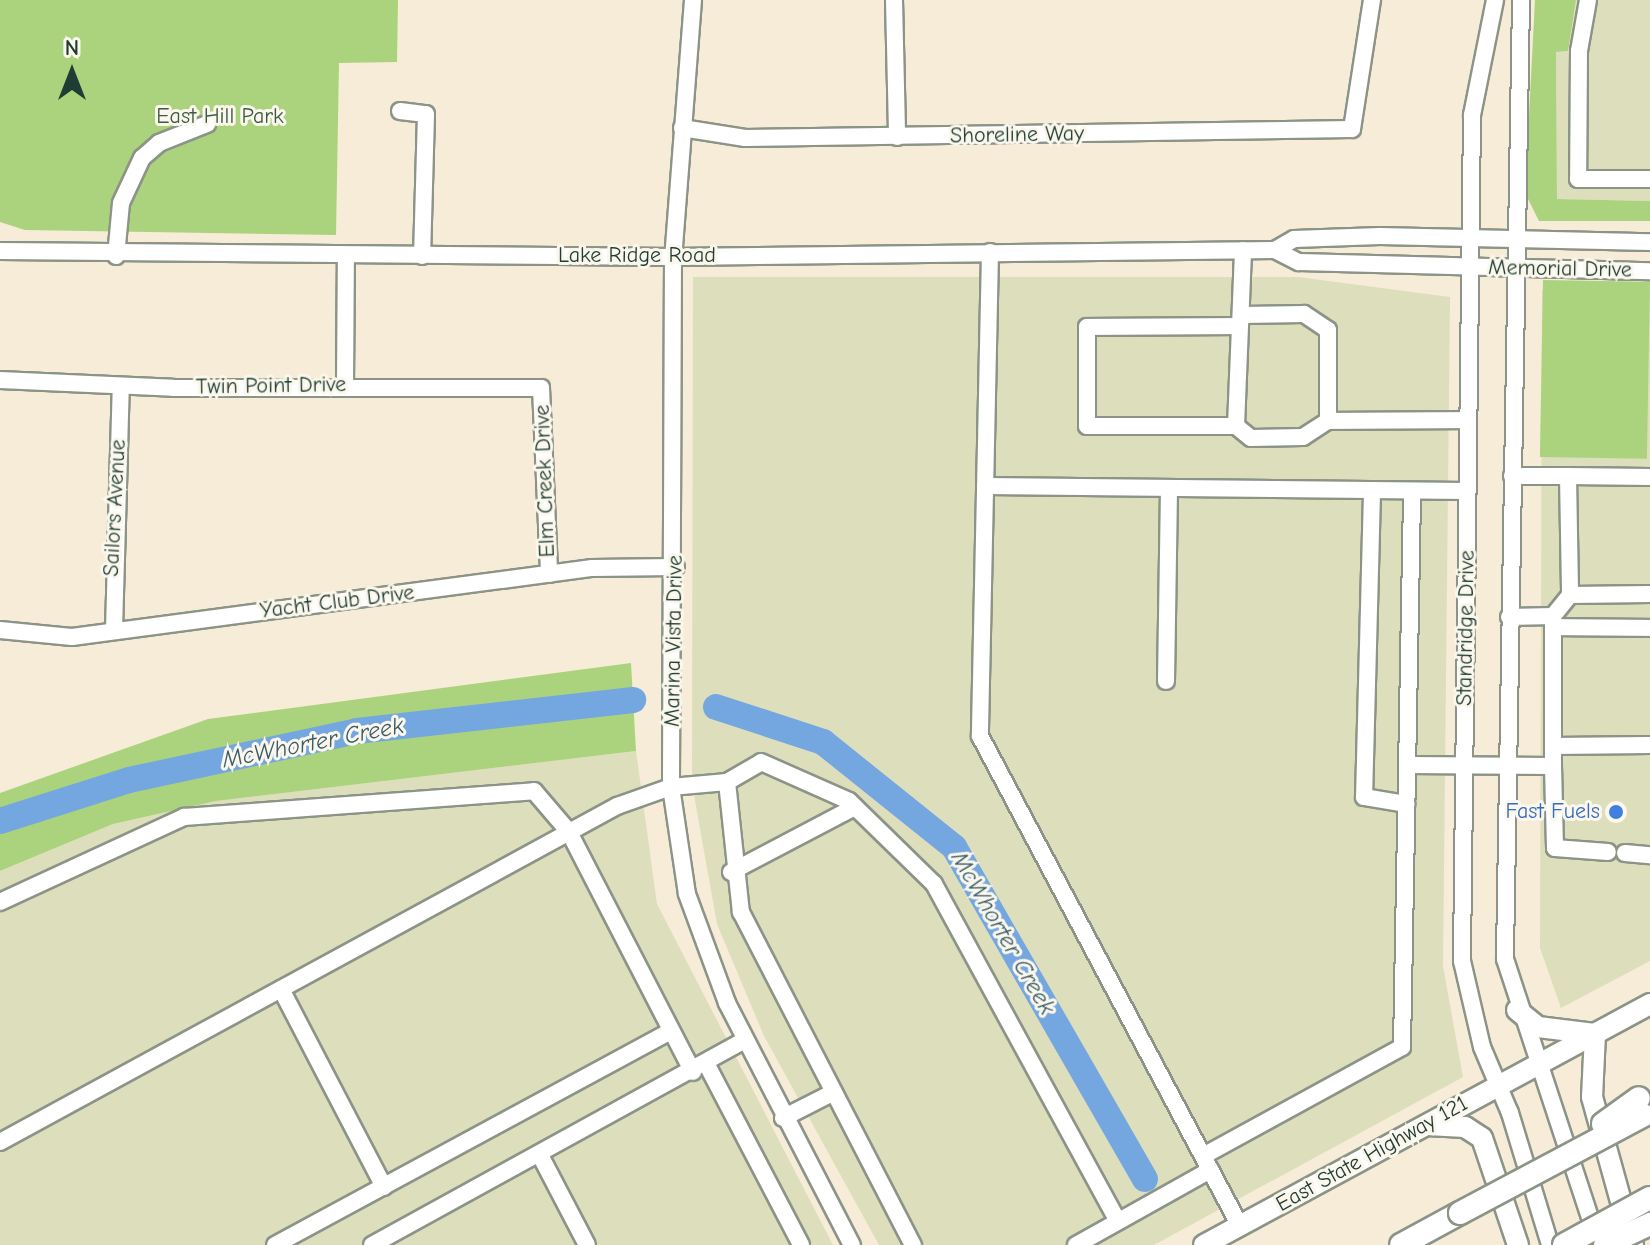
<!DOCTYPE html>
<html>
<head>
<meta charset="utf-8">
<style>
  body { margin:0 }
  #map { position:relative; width:1650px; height:1245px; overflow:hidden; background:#f7ecd7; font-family:"Comic Neue",sans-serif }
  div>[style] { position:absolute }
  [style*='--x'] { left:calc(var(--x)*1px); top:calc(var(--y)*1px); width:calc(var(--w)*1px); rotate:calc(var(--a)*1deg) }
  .built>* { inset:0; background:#dddebc }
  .green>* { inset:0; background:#abd37d; transform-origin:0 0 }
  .river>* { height:26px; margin:-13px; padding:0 13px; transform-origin:13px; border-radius:13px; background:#74a6e0 }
  .roads { filter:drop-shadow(2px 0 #8b9486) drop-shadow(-2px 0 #8b9486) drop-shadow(0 2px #8b9486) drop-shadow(0 -2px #8b9486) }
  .minor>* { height:16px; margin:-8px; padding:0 8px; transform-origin:8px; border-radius:8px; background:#fff }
  .major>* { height:20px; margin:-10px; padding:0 10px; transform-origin:10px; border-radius:10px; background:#fff }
  .highway>* { height:22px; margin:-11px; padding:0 11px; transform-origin:11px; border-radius:11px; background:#fff }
  .bridges { filter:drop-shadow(2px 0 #8b9486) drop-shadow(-2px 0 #8b9486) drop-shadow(0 2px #8b9486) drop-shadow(0 -2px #8b9486) }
  .highway-bridge>* { height:22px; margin:-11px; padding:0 11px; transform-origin:11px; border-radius:11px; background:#fff }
  .dots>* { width:22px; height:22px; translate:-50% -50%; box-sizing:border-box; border:4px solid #fbf7ec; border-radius:50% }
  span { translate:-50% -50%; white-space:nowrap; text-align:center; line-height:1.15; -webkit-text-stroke:6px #fbf7ec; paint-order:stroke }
  .park-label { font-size:22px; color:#3b5b43 }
  .street-label { font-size:22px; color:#1f3d34 }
  .shop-label { font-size:22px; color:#366cbe }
  .right { translate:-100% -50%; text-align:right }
  .water-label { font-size:24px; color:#395c68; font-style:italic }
  .north { position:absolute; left:32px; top:32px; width:80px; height:80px; -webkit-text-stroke:6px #fbf7ec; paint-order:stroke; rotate:0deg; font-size:22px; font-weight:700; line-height:32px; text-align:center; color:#1f3d34 }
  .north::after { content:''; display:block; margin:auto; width:28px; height:36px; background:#1f3d34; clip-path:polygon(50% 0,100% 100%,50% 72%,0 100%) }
</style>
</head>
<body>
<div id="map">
  <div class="built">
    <div style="clip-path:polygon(1576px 0,1650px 0,1650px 201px,1557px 199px,1556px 52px,1568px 51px)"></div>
    <div style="clip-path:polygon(693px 277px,1298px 277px,1450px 297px,1443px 966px,1463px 1077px,1154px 1245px,879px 1245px,764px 1036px,717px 924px,692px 784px)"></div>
    <div style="clip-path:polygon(1542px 290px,1650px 290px,1650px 961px,1561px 1008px,1540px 948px)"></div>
    <div style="clip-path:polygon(636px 751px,657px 904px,833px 1245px,0 1245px,0 871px,113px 824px,216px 801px)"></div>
  </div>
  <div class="green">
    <div style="clip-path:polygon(0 0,398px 0,397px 62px,339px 63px,336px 235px,25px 230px,0 222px)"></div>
    <div style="clip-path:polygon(1535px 0,1576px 0,1568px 51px,1556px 52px,1557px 199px,1650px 201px,1650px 221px,1539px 221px,1525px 193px)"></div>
    <div style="left:1543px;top:280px;width:107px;height:177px;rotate:1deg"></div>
    <div style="clip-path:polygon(631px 663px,636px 751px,216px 801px,113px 824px,0 871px,0 793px,208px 719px)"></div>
  </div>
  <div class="river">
    <div style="--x:716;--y:707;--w:113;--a:18.1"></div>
    <div style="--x:823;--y:742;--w:168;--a:38.7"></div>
    <div style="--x:954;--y:847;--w:383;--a:60.1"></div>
    <div style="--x:0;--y:821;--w:135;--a:-17.6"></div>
    <div style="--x:129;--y:780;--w:233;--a:-12.1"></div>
    <div style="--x:357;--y:731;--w:278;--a:-6.4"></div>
  </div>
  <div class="roads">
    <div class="minor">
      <div style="--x:693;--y:0;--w:258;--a:94.4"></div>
      <div style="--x:673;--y:257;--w:530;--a:90.22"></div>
      <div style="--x:671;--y:787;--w:108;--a:81.5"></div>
      <div style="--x:687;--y:894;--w:116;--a:69.8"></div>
      <div style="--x:727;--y:1003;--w:272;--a:62.7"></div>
      <div style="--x:894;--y:0;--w:137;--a:88.7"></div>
      <div style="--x:1495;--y:0;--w:117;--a:101.3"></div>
      <div style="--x:1472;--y:115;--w:846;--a:90.68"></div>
      <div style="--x:1462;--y:961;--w:88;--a:76.9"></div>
      <div style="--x:1482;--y:1047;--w:72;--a:67"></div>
      <div style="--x:1510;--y:1113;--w:138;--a:73.1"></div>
      <div style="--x:1521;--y:0;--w:959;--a:90.96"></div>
      <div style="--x:1505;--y:959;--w:292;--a:71.8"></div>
      <div style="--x:1588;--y:0;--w:52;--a:100"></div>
      <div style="--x:1579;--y:51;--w:128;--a:90.4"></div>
      <div style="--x:1578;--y:179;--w:72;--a:0"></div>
      <div style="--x:400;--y:111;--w:26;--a:7"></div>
      <div style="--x:426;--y:114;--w:142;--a:91.6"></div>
      <div style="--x:682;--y:128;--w:64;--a:9"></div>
      <div style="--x:745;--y:138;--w:607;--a:-0.85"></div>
      <div style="--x:1352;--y:129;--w:131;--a:-81.2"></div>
      <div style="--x:1275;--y:250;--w:22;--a:-30"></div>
      <div style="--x:1294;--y:239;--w:86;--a:-2"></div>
      <div style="--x:1380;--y:236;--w:270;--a:1.3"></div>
      <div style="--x:0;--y:251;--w:673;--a:0.51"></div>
      <div style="--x:673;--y:257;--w:602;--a:-0.67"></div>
      <div style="--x:1275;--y:250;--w:27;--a:27"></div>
      <div style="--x:1299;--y:262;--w:351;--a:1.5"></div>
      <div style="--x:990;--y:252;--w:484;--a:91.2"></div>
      <div style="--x:980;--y:736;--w:555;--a:62.05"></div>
      <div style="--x:116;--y:256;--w:53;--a:-84.6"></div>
      <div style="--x:121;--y:203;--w:50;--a:-65"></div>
      <div style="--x:142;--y:158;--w:23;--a:-41"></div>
      <div style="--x:159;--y:143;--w:52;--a:-21.6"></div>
      <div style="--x:1236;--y:326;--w:149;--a:179.6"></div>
      <div style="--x:1087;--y:327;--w:99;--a:90"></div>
      <div style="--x:1087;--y:426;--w:149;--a:0"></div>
      <div style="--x:1236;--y:426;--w:19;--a:39"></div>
      <div style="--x:1251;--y:438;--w:52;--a:-1.1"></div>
      <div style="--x:1303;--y:437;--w:30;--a:-33"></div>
      <div style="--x:1328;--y:421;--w:91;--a:-90"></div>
      <div style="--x:1328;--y:330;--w:29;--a:-146"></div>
      <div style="--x:1304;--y:314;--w:61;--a:179.1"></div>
      <div style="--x:0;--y:380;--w:173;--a:2.6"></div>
      <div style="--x:173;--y:388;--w:368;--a:0"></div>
      <div style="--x:541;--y:388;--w:186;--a:87.5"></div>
      <div style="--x:345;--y:385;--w:129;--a:-89.6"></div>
      <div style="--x:1328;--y:421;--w:140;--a:-0.4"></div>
      <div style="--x:1236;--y:426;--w:176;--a:-87.7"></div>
      <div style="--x:1512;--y:476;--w:56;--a:0"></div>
      <div style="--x:1568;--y:476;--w:119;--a:89"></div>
      <div style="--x:1570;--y:595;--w:27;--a:129"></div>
      <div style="--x:1568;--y:476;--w:82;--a:0.7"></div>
      <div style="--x:985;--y:486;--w:482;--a:0.6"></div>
      <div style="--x:1372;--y:493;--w:304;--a:91.5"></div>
      <div style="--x:1364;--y:797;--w:43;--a:9.5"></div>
      <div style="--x:1570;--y:595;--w:80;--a:-0.7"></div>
      <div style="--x:1509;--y:617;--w:44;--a:-1.3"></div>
      <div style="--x:1553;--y:616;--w:150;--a:90"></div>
      <div style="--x:1553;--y:627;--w:97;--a:0.6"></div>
      <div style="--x:0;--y:630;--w:72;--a:5.6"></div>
      <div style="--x:72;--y:637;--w:525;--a:-7.56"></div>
      <div style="--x:592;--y:568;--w:84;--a:-0.7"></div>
      <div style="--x:114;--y:630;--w:244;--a:-88.4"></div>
      <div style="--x:1166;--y:681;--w:192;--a:-89.1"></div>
      <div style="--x:1553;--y:746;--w:97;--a:-0.6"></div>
      <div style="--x:1407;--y:765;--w:146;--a:0.4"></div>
      <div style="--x:1553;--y:766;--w:82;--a:88.6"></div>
      <div style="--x:1555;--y:848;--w:53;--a:4.3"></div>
      <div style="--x:727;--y:782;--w:39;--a:-30"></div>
      <div style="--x:761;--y:762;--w:96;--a:23.9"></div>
      <div style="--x:849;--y:801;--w:119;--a:44.3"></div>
      <div style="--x:934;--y:884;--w:384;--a:61.4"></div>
      <div style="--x:1625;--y:853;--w:25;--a:5"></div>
      <div style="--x:731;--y:872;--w:140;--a:-27.7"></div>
      <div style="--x:0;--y:902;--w:203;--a:-24.8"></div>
      <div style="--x:184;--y:817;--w:351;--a:-4.2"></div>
      <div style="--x:534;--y:791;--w:54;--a:49.5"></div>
      <div style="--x:569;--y:832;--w:270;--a:62.7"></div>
      <div style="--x:281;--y:989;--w:223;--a:62.5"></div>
      <div style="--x:707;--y:1065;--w:203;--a:62.4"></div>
      <div style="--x:783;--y:1118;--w:57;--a:-27"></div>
      <div style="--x:0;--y:1142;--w:703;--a:-28.57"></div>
      <div style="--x:617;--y:806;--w:57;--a:-19.4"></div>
      <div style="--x:671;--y:787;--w:56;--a:-5.1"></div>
      <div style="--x:727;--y:782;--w:131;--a:83.9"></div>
      <div style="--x:741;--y:912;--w:375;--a:62.7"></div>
      <div style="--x:1203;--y:1156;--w:227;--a:-28.7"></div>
      <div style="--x:1402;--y:1047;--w:553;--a:-88.96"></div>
      <div style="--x:541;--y:1157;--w:99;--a:62.4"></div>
      <div style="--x:275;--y:1245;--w:450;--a:-28.4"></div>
      <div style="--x:372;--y:1245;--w:426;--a:-28.8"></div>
      <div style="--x:1076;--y:1245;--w:154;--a:-29.2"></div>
    </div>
    <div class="major">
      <div style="--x:1517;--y:1010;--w:27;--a:39"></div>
      <div style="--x:1538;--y:1027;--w:57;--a:7"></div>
      <div style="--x:1595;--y:1034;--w:63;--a:92.7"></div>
      <div style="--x:1592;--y:1097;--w:154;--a:74.5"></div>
      <div style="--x:1427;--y:1125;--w:38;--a:3"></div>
      <div style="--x:1465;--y:1127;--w:20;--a:33"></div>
      <div style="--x:1482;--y:1138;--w:113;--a:71.4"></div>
      <div style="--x:1204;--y:1245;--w:507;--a:-28.38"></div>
    </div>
    <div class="highway">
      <div style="--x:1401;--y:1245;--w:67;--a:-28.5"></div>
    </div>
  </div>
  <div class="bridges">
    <div class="highway-bridge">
      <div style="--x:1603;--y:1124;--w:44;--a:-35.8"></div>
      <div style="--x:1460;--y:1213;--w:208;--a:-28"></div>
      <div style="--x:1564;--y:1245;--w:98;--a:-28.7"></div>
      <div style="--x:1605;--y:1245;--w:50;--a:-25"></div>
    </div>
  </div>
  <div class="dots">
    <div style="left:1616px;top:812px;background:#3f7fe0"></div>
  </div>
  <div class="park-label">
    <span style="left:220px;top:117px">East Hill Park</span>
  </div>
  <div class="street-label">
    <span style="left:1017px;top:135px;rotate:-1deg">Shoreline Way</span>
    <span style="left:637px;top:256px">Lake Ridge Road</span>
    <span style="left:1560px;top:269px;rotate:1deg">Memorial Drive</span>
    <span style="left:271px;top:386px;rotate:-1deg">Twin Point Drive</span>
    <span style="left:545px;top:481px;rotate:-92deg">Elm Creek Drive</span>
    <span style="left:115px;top:508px;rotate:-87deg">Sailors Avenue</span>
    <span style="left:337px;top:602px;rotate:-7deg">Yacht Club Drive</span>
    <span style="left:1466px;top:628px;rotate:-89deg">Standridge Drive</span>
    <span style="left:674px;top:641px;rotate:-89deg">Marina Vista Drive</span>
    <span style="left:1372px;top:1154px;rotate:-29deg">East State Highway 121</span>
  </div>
  <div class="shop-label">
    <span class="right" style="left:1600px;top:812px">Fast Fuels</span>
  </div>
  <div class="water-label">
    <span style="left:313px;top:743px;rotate:-11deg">McWhorter Creek</span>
    <span style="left:1003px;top:933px;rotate:60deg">McWhorter Creek</span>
  </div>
  <div class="north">N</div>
</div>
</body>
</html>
